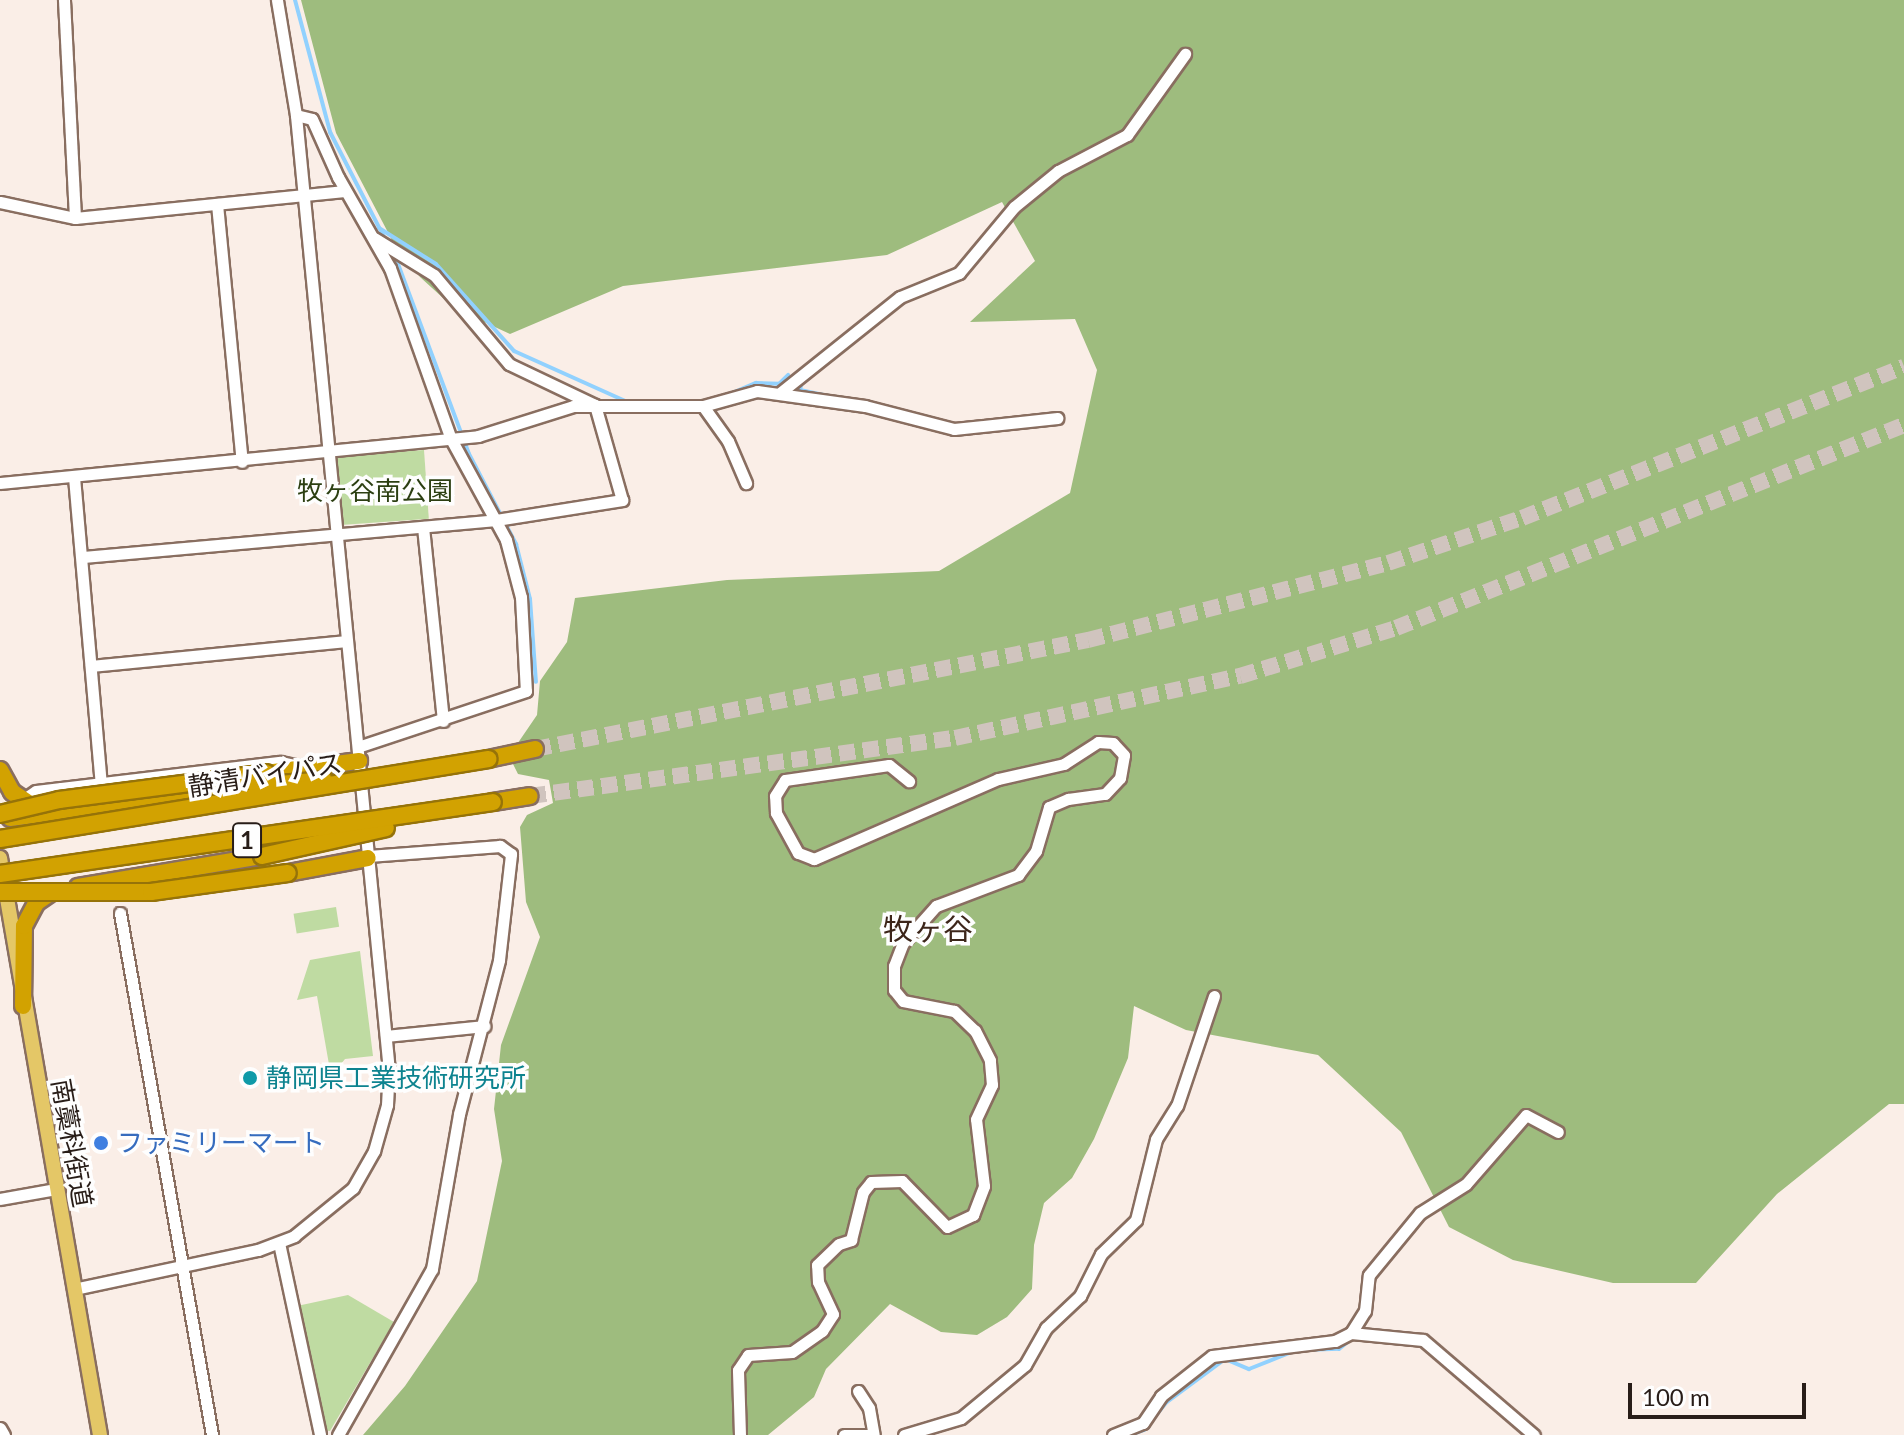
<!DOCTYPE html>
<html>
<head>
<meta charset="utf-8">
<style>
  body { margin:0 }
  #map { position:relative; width:1904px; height:1435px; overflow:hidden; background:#faeee7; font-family:Lato,"Noto Sans JP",sans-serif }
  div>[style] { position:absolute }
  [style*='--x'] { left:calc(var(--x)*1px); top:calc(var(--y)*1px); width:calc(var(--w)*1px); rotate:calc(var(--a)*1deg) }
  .green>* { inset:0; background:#bfdba2; transform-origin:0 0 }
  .forest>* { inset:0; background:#9ebc7e }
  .stream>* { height:4px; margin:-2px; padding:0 2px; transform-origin:2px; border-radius:2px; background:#91d1fe }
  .highway-tunnel>* { height:16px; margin-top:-8px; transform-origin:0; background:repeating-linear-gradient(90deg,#d0c4be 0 16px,transparent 0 24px) }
  .roads { filter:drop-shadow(2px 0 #896e60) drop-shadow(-2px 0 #896e60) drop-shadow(0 2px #896e60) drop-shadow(0 -2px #896e60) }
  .minor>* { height:11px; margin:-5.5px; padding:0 5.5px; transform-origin:5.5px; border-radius:5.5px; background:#fff }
  .major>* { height:14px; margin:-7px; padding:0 7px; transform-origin:7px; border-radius:7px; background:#e4c767 }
  .highway>* { height:16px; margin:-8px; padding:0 8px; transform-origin:8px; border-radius:8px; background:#d2a201 }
  .bridges { filter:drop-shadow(2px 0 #967309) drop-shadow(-2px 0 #967309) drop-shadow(0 2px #967309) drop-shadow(0 -2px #967309) }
  .highway-bridge>* { height:16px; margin:-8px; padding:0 8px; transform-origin:8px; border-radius:8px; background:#d2a201 }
  .dots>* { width:22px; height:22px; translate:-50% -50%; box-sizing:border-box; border:4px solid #fefefe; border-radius:50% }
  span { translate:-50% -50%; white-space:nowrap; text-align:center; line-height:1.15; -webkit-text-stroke:7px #fefefe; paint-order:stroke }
  .shield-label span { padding:2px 6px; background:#fefefe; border:2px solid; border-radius:6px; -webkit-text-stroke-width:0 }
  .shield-label { font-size:24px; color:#281d18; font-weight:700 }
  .park-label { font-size:26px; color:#2c3f12 }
  .street-label { font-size:26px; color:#281d18 }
  .culture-label { font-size:26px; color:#0d838f }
  .left { translate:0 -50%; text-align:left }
  .shop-label { font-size:26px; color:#366cbe }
  .quarter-label { font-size:30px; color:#3c2519 }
  .scale { position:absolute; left:1628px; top:1383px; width:178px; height:36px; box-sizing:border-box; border:4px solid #281d18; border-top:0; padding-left:10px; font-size:24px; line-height:28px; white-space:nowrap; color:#281d18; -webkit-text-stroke:6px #fefefe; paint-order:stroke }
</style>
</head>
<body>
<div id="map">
  <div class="green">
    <div style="left:424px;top:450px;width:69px;height:88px;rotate:86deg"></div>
    <div style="left:336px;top:907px;width:20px;height:43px;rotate:81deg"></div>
    <div style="clip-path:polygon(360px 951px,373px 1056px,345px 1059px,331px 1076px,317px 996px,297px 1000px,310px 960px)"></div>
    <div style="clip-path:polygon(348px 1295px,394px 1322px,330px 1431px,323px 1430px,297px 1306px)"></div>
  </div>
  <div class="forest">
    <div style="clip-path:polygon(301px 0,1904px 0,1904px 1104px,1889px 1104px,1777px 1194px,1696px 1283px,1613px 1283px,1513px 1260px,1449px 1227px,1401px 1132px,1318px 1055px,1186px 1030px,1134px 1006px,1128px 1058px,1094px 1139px,1072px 1178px,1044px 1203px,1034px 1245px,1032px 1289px,1007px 1317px,977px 1335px,941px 1332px,890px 1304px,826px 1369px,814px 1397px,768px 1435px,363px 1435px,405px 1386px,477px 1281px,502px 1161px,494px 1109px,501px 1045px,540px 937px,526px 902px,520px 827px,527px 815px,553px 803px,549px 780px,518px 774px,509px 756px,537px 715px,540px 681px,567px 642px,575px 598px,727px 580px,939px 571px,1070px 493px,1097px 370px,1075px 319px,970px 322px,1035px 261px,1002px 202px,887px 255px,623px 286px,510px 334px,454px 308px,420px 277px,393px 242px,336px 133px)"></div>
  </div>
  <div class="stream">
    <div style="--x:295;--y:0;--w:137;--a:75.1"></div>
    <div style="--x:330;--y:132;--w:123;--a:62.8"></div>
    <div style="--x:379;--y:228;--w:67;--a:32.3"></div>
    <div style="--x:436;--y:264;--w:117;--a:48.1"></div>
    <div style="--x:514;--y:351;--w:122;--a:24.2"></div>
    <div style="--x:395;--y:256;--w:211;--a:69.5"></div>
    <div style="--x:469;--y:454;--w:102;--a:62.4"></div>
    <div style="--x:516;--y:544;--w:57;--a:75.7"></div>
    <div style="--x:530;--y:599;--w:83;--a:85.9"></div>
    <div style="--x:802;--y:381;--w:9;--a:103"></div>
    <div style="--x:800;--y:390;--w:29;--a:12"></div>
    <div style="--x:732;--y:393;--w:26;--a:-23"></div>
    <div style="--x:756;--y:383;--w:23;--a:2"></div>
    <div style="--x:779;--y:384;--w:13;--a:-45"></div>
    <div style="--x:1302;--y:1350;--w:37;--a:-2"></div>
    <div style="--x:1339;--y:1349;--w:13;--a:-39"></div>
    <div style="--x:1130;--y:1435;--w:15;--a:-20"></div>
    <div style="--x:1144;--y:1430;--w:36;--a:-51"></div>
    <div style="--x:1167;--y:1402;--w:72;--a:-36.6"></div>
    <div style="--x:1225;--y:1359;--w:26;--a:23"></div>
    <div style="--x:1249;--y:1369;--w:48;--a:-21.8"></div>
  </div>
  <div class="highway-tunnel">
    <div style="--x:535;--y:749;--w:564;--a:-11.15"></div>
    <div style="--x:1088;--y:640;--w:310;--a:-14.4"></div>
    <div style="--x:1388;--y:563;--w:141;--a:-18.6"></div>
    <div style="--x:1522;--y:518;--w:411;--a:-21.6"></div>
    <div style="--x:530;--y:796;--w:429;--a:-7.8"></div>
    <div style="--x:955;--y:738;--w:292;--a:-12.3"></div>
    <div style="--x:1240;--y:676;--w:163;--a:-17.1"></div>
    <div style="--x:1396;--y:628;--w:547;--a:-21.78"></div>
  </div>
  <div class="roads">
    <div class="minor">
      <div style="--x:64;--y:0;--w:218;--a:87.1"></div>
      <div style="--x:296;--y:115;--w:16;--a:14"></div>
      <div style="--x:312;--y:119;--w:64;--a:65.9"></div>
      <div style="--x:338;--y:177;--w:105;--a:60.3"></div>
      <div style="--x:390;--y:268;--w:182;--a:70.4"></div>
      <div style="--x:451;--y:439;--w:115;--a:61.4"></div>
      <div style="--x:506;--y:540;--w:59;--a:75.3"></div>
      <div style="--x:521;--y:597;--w:94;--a:87"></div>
      <div style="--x:526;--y:691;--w:177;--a:161.6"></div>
      <div style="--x:0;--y:202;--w:77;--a:12"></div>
      <div style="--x:75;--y:218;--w:271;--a:-5.7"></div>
      <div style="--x:217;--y:204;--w:259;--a:84.5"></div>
      <div style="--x:781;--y:392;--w:152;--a:-38.6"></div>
      <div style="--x:900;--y:297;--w:64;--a:-22.1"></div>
      <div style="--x:959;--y:273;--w:86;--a:-50.2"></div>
      <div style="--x:1014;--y:207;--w:57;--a:-39.3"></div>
      <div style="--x:1058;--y:171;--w:78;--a:-27.6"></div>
      <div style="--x:1127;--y:135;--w:100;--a:-54.4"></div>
      <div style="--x:703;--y:406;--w:43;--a:54.5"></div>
      <div style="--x:728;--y:441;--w:46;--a:66.8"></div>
      <div style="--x:74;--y:477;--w:307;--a:85"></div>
      <div style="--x:0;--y:483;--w:480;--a:-5.6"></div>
      <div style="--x:478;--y:436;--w:100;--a:-17.5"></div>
      <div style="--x:573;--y:406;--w:130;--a:0"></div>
      <div style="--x:703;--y:406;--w:56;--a:-15.5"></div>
      <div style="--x:757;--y:391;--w:109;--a:7.9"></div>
      <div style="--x:865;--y:406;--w:92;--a:14.5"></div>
      <div style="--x:954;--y:429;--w:104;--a:-6.1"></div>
      <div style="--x:423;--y:527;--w:195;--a:84.1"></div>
      <div style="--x:83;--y:557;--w:415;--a:-5.1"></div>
      <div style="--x:496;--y:520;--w:128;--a:-9"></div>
      <div style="--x:622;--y:500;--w:99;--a:-105.9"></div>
      <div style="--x:595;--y:405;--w:95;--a:-154.5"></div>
      <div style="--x:509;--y:364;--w:116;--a:-130.1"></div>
      <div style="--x:434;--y:275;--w:70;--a:-148.3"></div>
      <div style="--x:91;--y:666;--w:254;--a:-5.6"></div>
      <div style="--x:21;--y:801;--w:18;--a:-34"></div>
      <div style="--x:36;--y:791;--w:25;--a:-7"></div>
      <div style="--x:61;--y:788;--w:221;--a:-6.8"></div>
      <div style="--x:280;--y:762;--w:19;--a:12"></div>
      <div style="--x:120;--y:913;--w:530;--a:80"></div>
      <div style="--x:386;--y:1036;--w:99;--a:-5.8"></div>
      <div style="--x:0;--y:1199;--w:57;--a:-10.1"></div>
      <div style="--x:279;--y:1243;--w:196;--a:77.9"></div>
      <div style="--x:74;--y:1289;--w:188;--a:-12"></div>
      <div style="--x:258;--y:1250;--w:39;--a:-21"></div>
      <div style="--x:294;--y:1236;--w:76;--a:-39.1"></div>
      <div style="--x:353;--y:1188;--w:43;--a:-60.4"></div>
      <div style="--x:374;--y:1151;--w:48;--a:-74.2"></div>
      <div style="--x:387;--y:1105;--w:34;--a:-87"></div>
      <div style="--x:389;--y:1071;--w:961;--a:-95.56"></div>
      <div style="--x:296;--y:115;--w:117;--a:-99.4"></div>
      <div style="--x:1351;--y:1333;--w:26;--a:-58"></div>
      <div style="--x:1365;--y:1311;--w:36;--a:-84"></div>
      <div style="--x:1369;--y:1275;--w:80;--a:-50.6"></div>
      <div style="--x:1420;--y:1213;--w:54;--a:-32.2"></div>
      <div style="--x:1466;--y:1184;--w:91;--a:-49"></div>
      <div style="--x:1526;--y:1115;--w:36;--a:28"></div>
      <div style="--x:858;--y:1391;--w:20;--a:57"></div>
      <div style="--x:869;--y:1408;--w:27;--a:80"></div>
      <div style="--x:0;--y:1428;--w:8;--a:60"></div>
      <div style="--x:338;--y:1435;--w:191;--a:-60.5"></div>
      <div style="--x:432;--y:1269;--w:157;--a:-80.1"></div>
      <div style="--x:459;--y:1114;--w:159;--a:-75.4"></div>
      <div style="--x:499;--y:960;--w:107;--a:-83.5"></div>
      <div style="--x:511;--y:854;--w:14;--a:-144"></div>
      <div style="--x:500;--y:846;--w:132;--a:175.7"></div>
      <div style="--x:740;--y:1435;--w:65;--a:-91.8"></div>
      <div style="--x:738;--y:1370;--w:18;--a:-56"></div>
      <div style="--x:748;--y:1355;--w:44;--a:-3.9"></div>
      <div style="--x:792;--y:1352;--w:37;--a:-35"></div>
      <div style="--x:822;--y:1331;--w:20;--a:-57"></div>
      <div style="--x:833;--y:1314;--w:35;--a:-115"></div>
      <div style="--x:818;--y:1282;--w:17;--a:-93"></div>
      <div style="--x:817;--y:1265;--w:30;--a:-44"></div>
      <div style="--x:839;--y:1244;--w:13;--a:-18"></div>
      <div style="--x:851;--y:1240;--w:49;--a:-76"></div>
      <div style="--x:863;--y:1192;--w:13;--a:-51"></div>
      <div style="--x:871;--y:1182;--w:31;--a:-2"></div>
      <div style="--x:902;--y:1181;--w:64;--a:45.6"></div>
      <div style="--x:947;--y:1227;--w:29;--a:-25"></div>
      <div style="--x:973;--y:1215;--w:31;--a:-69"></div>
      <div style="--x:984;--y:1186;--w:67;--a:-96.8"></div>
      <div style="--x:976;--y:1119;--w:38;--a:-65"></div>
      <div style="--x:992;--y:1085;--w:25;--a:-95"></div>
      <div style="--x:990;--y:1060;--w:33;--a:-117"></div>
      <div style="--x:975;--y:1031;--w:29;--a:-136"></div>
      <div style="--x:954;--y:1011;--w:52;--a:-168.9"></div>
      <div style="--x:903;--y:1001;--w:14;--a:-129"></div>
      <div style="--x:894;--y:990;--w:24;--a:-90"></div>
      <div style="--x:894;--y:966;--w:25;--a:-69"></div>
      <div style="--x:903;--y:943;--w:50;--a:-48.3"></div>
      <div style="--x:936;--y:906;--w:88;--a:-20.7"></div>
      <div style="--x:1018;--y:875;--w:30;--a:-53"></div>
      <div style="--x:1036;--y:851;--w:46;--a:-73.5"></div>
      <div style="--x:1049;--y:807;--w:21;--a:-23"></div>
      <div style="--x:1068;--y:799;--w:37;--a:-8"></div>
      <div style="--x:1105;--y:794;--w:22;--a:-47"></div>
      <div style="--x:1120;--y:778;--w:23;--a:-80"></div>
      <div style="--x:1124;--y:755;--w:16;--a:-133"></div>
      <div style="--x:1113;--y:743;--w:15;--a:-176"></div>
      <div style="--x:1098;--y:742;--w:40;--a:147.1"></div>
      <div style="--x:1064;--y:764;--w:68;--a:167.2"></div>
      <div style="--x:998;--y:779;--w:201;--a:156.5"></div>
      <div style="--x:814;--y:859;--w:17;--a:-159"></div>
      <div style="--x:798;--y:853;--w:46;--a:-118.8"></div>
      <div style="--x:776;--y:813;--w:17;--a:-93"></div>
      <div style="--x:775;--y:796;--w:19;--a:-58"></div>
      <div style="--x:785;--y:780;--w:105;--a:-8.2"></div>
      <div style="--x:889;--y:765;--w:26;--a:39"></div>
      <div style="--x:844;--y:1435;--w:28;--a:0"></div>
      <div style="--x:904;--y:1435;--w:59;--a:-16.6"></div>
      <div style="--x:961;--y:1418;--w:83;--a:-39.6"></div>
      <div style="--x:1025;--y:1365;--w:43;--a:-60.4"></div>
      <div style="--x:1046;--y:1328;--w:47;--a:-43.3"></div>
      <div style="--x:1080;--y:1296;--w:47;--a:-63.4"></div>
      <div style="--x:1101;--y:1254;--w:49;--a:-44.2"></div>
      <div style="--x:1136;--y:1220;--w:83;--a:-76.1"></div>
      <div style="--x:1156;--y:1139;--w:39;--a:-58"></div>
      <div style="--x:1177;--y:1106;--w:116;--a:-71.4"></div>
      <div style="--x:1113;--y:1435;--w:32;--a:-22"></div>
      <div style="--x:1143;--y:1423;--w:32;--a:-56"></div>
      <div style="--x:1161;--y:1396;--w:65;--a:-38.1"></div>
      <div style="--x:1212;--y:1356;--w:124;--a:-7"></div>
      <div style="--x:1335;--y:1341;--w:18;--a:-27"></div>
      <div style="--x:1351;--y:1333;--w:72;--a:5.6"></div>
      <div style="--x:1423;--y:1340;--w:146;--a:40.6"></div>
    </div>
    <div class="major">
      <div style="--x:0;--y:858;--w:586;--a:80.17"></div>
    </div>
    <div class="highway">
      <div style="--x:488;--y:759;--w:48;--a:-12"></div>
      <div style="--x:0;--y:770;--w:25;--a:61"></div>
      <div style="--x:12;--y:792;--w:32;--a:34"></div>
      <div style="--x:266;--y:773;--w:94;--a:-7.4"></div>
      <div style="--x:493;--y:802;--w:37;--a:-9"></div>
      <div style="--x:10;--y:818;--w:248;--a:-7.4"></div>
      <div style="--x:288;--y:873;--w:81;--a:-10.6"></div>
      <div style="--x:78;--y:887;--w:187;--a:-9.6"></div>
      <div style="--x:23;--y:1006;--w:80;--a:-89.3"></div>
      <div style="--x:24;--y:926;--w:26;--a:-62"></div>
      <div style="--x:36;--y:903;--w:19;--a:-35"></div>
    </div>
  </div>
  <div class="bridges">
    <div class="highway-bridge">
      <div style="--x:256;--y:786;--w:68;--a:-5"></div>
      <div style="--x:0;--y:814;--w:61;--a:-13.3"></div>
      <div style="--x:59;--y:800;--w:209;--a:-7.4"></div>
      <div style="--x:0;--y:839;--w:495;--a:-9.3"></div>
      <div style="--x:262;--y:856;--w:127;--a:-12.7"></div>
      <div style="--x:0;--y:874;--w:498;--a:-8.3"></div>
      <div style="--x:0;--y:892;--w:151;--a:0"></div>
      <div style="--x:151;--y:892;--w:138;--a:-7.9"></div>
    </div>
  </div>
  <div class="dots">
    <div style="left:250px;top:1078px;background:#0f9aa8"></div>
    <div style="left:101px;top:1143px;background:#3f7fe0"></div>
  </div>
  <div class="shield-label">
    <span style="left:247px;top:840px">1</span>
  </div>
  <div class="park-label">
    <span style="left:375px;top:491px">牧ヶ谷南公園</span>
  </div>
  <div class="street-label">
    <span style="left:265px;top:775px;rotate:-9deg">静清バイパス</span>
    <span style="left:72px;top:1143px;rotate:80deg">南藁科街道</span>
  </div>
  <div class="culture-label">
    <span class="left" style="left:266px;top:1078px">静岡県工業技術研究所</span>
  </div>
  <div class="shop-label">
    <span class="left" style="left:117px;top:1143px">ファミリーマート</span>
  </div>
  <div class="quarter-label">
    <span style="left:928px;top:928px">牧ヶ谷</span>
  </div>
  <div class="scale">100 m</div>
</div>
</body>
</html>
